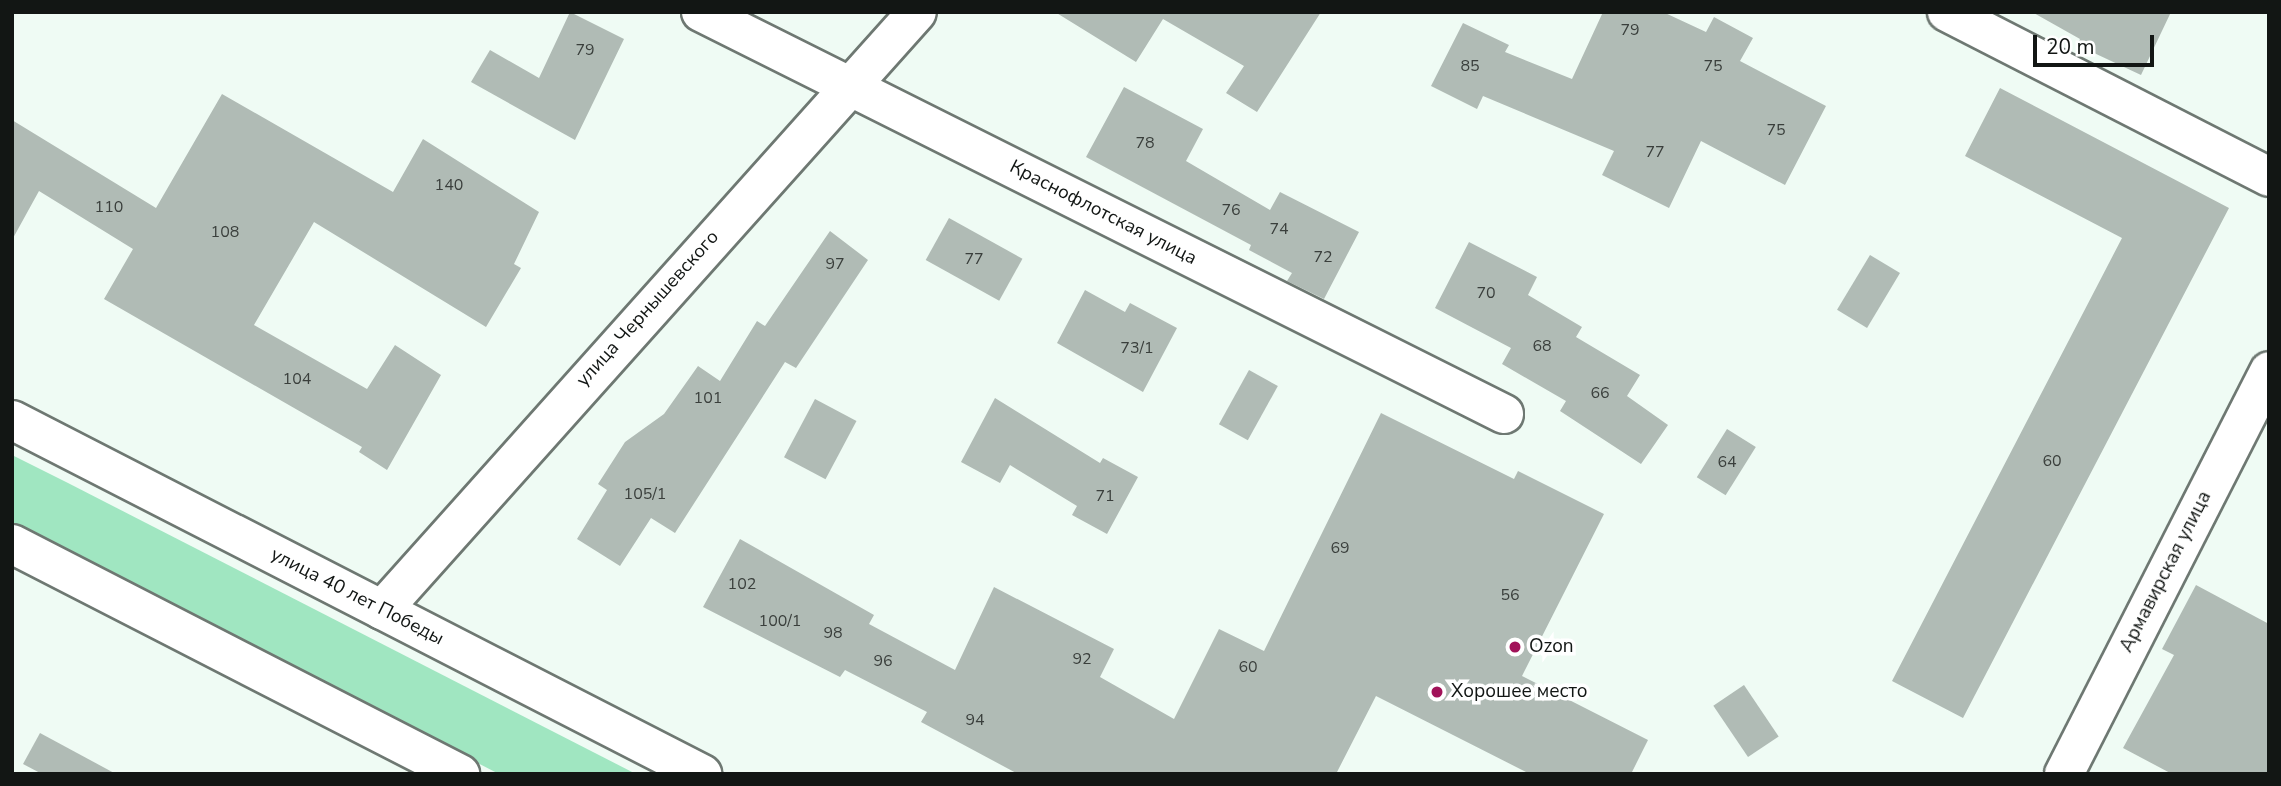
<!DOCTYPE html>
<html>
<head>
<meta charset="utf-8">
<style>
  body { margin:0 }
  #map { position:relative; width:2281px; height:786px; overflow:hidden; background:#effbf4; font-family:"Nunito Sans",sans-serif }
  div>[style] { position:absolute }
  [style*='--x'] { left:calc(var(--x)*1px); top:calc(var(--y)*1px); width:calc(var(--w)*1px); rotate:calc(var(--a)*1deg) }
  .green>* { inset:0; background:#a0e6c1 }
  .building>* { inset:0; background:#b0bbb5; transform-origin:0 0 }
  .roads { filter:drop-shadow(2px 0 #6e7872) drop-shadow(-2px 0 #6e7872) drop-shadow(0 2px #6e7872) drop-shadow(0 -2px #6e7872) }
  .minor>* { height:38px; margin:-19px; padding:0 19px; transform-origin:19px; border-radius:19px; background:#fff }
  .tertiary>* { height:38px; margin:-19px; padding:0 19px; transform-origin:19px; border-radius:19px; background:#fff }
  .secondary>* { height:38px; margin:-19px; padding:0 19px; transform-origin:19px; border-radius:19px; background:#fff }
  .dots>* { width:19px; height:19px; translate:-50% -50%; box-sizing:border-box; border:4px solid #fff; border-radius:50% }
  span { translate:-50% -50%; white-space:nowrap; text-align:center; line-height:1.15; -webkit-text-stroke:7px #fff; paint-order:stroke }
  .number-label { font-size:16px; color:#3a3f3c }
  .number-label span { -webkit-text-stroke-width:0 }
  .street-label { font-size:19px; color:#121614 }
  .poi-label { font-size:19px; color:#121614 }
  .left { translate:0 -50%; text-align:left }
  .frame { position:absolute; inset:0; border:14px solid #121614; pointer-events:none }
  .scale { position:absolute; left:2033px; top:35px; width:121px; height:32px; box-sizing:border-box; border:4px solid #121614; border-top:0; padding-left:9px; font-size:21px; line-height:24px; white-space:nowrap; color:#121614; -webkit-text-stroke:5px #fff; paint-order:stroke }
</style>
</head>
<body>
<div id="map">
  <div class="green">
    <div style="clip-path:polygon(12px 455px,68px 483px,636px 774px,499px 774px,12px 523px)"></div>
  </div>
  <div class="building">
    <div style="clip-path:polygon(570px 12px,624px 39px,575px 140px,471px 82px,490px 50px,539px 78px)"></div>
    <div style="clip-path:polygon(1055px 12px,1321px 12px,1257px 112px,1226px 93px,1244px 66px,1163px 19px,1136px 62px)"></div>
    <div style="clip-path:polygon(1603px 12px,1663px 12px,1706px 32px,1714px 17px,1753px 38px,1740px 61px,1826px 106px,1785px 185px,1701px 141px,1669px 208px,1602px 175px,1614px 151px,1483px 96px,1477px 109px,1431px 86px,1463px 23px,1509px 45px,1505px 52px,1572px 79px)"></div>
    <div style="clip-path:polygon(2032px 12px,2171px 12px,2141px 75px,2077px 45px,2080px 39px)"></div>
    <div style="clip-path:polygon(1124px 87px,1203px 129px,1186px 161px,1270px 210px,1280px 192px,1359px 232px,1324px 299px,1287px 281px,1292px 273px,1249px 250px,1251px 245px,1086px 157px)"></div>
    <div style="clip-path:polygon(2000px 88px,2229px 208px,1963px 718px,1892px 681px,2122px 238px,1965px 156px)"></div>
    <div style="clip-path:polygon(222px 94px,393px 192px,423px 139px,539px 212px,514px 264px,521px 268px,486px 327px,314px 222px,254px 325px,367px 389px,395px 345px,441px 375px,387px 470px,359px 452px,362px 447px,104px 299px,133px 249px,39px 191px,12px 240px,12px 120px,156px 208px)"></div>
    <div style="left:949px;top:218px;width:84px;height:48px;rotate:29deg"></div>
    <div style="clip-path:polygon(830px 231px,868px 260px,796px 368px,785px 362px,675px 533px,651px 518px,620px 566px,577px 539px,607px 490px,598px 484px,625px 442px,664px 414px,698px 366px,720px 381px,757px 321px,765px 326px)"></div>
    <div style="clip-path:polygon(1469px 242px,1537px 277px,1528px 295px,1582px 327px,1576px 337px,1640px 375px,1627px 396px,1668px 425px,1641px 464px,1560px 411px,1566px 401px,1502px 364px,1511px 348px,1435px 308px)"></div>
    <div style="left:1870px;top:255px;width:35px;height:64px;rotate:31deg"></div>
    <div style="clip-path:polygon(1085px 290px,1125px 312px,1130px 303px,1177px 328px,1143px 392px,1057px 343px)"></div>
    <div style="left:1249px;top:370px;width:33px;height:62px;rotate:29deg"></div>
    <div style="clip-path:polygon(995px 398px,1100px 463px,1103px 458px,1138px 477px,1107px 534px,1072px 515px,1077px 506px,1010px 465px,1000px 483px,961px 462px)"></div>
    <div style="left:815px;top:399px;width:47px;height:66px;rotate:28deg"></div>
    <div style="clip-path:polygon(1381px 413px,1514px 479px,1518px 471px,1604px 514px,1522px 676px,1648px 740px,1631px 774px,1530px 774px,1376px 696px,1336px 774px,1018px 774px,921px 722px,927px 712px,845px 670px,840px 677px,703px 607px,740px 539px,874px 615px,869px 624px,955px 670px,994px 587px,1114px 649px,1100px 677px,1174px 719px,1219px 629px,1264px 651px)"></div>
    <div style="left:1727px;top:429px;width:34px;height:57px;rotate:32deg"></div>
    <div style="clip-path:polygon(2196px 585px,2269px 624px,2269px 774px,2172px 774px,2123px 748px,2174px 655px,2162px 649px)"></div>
    <div style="left:1744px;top:685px;width:62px;height:37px;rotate:56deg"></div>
    <div style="clip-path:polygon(40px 733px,116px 774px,42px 774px,23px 764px)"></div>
  </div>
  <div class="roads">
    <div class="minor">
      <div style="--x:701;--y:12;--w:898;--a:26.59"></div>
      <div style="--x:1947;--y:12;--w:362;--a:27.1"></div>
      <div style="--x:2064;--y:774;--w:452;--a:-63"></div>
    </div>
    <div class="tertiary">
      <div style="--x:382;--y:610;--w:802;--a:-48.18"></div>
    </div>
    <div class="secondary">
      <div style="--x:12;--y:420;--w:776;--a:27.16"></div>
      <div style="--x:12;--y:544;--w:504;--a:27.18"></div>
    </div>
  </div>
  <div class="dots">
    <div style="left:1515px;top:647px;background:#a11259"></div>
    <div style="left:1437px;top:692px;background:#a11259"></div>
  </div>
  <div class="number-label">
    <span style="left:1630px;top:30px">79</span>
    <span style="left:585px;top:50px">79</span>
    <span style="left:1470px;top:66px">85</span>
    <span style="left:1713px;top:66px">75</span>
    <span style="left:1776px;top:130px">75</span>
    <span style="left:1145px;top:143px">78</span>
    <span style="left:1655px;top:152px">77</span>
    <span style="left:449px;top:185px">140</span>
    <span style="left:109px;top:207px">110</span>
    <span style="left:1231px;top:210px">76</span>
    <span style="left:1279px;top:229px">74</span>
    <span style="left:225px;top:232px">108</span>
    <span style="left:1323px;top:257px">72</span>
    <span style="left:974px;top:259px">77</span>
    <span style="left:835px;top:264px">97</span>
    <span style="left:1486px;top:293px">70</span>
    <span style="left:1542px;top:346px">68</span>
    <span style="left:1137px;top:348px">73/1</span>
    <span style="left:297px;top:379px">104</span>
    <span style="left:1600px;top:393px">66</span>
    <span style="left:708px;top:398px">101</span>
    <span style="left:2052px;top:461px">60</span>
    <span style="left:1727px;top:462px">64</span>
    <span style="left:645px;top:494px">105/1</span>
    <span style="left:1105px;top:496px">71</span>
    <span style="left:1340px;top:548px">69</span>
    <span style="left:742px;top:584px">102</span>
    <span style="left:1510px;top:595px">56</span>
    <span style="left:780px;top:621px">100/1</span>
    <span style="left:833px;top:633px">98</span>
    <span style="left:1082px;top:659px">92</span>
    <span style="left:883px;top:661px">96</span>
    <span style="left:1248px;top:667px">60</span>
    <span style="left:975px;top:720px">94</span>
  </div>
  <div class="street-label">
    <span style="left:1103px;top:213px;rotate:27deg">Краснофлотская улица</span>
    <span style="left:648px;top:309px;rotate:-48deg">улица Чернышевского</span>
    <span style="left:2166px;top:572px;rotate:-63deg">Армавирская улица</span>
    <span style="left:357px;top:597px;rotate:27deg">улица 40 лет Победы</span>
  </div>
  <div class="poi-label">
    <span class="left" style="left:1529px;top:647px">Ozon</span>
    <span class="left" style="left:1451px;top:692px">Хорошее место</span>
  </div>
  <div class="frame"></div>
  <div class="scale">20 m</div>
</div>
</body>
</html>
